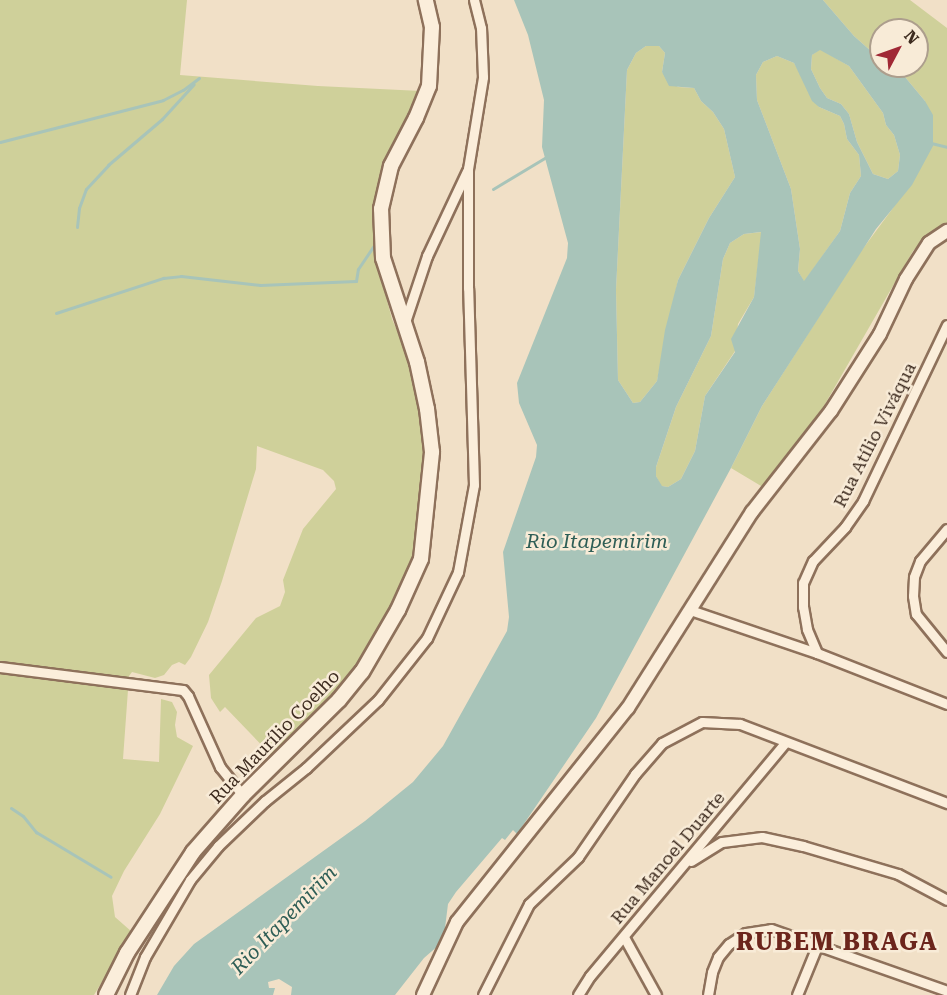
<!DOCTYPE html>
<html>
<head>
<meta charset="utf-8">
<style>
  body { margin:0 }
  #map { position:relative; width:947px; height:995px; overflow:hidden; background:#f1e0c7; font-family:"Roboto Serif",serif }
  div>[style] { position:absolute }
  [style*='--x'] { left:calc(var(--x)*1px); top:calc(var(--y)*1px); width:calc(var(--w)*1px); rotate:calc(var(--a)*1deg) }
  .green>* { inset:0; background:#cfd09a }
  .water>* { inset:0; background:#a8c4b9 }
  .stream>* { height:3px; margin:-1.5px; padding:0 1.5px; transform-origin:1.5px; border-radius:1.5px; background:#a8c4b9 }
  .roads { filter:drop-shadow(2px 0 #8e715b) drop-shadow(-2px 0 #8e715b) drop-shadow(0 2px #8e715b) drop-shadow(0 -2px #8e715b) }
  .minor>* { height:9px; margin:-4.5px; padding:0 4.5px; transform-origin:4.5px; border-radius:4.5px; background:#fbeedb }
  .tertiary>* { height:12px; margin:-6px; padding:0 6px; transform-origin:6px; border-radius:6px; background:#fbeedb }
  .secondary>* { height:14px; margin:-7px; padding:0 7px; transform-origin:7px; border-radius:7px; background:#fbeedb }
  span { translate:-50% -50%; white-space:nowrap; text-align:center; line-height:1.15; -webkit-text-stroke:5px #f8ebd7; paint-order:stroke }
  .street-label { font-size:18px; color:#3d2b1f }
  .water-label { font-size:20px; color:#2e5e56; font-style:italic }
  .district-label { font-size:24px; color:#6c251c; font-weight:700; letter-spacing:1.5px }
  .north { position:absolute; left:869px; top:18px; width:60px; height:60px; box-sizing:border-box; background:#f8ebd7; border:2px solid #ad9e8d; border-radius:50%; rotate:49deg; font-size:16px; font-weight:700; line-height:24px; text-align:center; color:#3d2b1f }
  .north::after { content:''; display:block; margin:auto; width:21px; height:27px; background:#a02835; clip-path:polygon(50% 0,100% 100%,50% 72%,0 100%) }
</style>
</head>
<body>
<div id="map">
  <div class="green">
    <div style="clip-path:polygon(0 0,187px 0,180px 75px,318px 86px,421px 91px,379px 182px,375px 232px,377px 263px,392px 319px,412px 365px,425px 447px,417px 547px,413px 564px,374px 639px,346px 681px,285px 747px,272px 756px,225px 707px,220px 712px,211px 698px,209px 675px,256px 618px,280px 606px,285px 592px,283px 580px,303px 529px,336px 489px,334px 481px,323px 470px,257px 446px,256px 469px,222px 581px,208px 622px,191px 657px,185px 665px,179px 662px,172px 665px,164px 675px,155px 678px,132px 672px,129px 676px,123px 759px,159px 762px,161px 699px,172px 702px,177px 712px,175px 725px,177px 737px,193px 746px,160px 814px,124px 871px,112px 896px,115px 917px,132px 932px,94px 995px,0 995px)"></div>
    <div style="clip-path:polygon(823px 0,910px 0,947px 28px,947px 225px,929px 234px,913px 251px,813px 425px,766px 489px,731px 468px,762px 406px,859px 254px,893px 208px,925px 101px,900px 71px,891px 66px,917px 66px,917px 30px,881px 30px,881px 60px,854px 36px)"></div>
    <div style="clip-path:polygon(646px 46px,659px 46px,665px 53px,662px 72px,678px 87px,694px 88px,701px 101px,713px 112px,724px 129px,735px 177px,709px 218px,678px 280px,657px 381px,640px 402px,633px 403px,618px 380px,616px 290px,627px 70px,636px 53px)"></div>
    <div style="clip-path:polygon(820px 49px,849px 66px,883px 113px,886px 125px,894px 135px,900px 155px,898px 171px,888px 179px,873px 174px,857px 142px,849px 114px,841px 104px,827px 98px,820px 88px,811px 69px,812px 55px)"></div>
    <div style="clip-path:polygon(777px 56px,794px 63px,819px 107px,840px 116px,844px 124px,847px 139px,859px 155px,861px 176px,850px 193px,840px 231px,804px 282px,798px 271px,800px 249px,791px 189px,757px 100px,756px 75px,763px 62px)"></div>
    <div style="clip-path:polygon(762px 232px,754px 297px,738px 324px,735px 351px,705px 396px,695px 451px,681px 479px,668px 487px,661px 486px,656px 476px,656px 467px,676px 407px,711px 336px,723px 259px,730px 243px,744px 234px)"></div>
  </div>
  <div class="water">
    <div style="clip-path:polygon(evenodd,514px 0,823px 0,854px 36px,881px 60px,881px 66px,891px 66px,900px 71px,925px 101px,933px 115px,933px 146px,912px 185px,876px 229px,762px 406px,731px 468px,596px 718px,517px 834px,513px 830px,505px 840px,502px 838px,456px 892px,448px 904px,444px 936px,439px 945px,424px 958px,395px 995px,291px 995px,292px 987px,279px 979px,268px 982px,269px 988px,275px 988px,273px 995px,157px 995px,174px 966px,194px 944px,365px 821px,413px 782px,443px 746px,507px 631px,509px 617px,503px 552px,536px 457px,537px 445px,519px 403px,517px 383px,567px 258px,568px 243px,542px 147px,544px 100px,528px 35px,514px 0,646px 46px,659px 46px,665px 53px,662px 72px,669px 86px,694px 88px,701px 101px,713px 112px,724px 129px,735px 177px,709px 218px,678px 280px,665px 330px,657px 381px,640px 402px,633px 403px,618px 380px,616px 290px,627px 70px,636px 53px,646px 46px,514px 0,820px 50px,849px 66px,883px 113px,886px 125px,894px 135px,900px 155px,898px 171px,888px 179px,873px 174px,857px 142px,849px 114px,841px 104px,827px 98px,820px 88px,811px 69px,812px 55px,820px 50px,514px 0,777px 56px,794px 63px,812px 101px,819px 107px,840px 116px,844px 124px,847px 139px,859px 155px,861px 176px,850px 193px,840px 231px,804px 281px,798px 271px,800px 249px,791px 189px,757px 100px,756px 75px,763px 62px,777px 56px,514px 0,761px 232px,754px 297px,731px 339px,735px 352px,705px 396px,695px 451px,681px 479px,668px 487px,662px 486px,656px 476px,656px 467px,676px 407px,711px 336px,723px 259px,730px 243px,744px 234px,761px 232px)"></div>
  </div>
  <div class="stream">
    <div style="--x:0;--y:142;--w:168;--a:-14.4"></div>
    <div style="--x:163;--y:100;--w:22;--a:-27"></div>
    <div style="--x:183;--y:90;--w:20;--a:-37"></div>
    <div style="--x:931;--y:143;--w:16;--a:14"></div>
    <div style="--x:493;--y:189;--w:64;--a:-31"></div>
    <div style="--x:77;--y:227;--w:19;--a:-84"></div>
    <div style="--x:79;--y:208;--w:20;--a:-70"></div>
    <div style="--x:86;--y:189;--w:33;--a:-47"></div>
    <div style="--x:108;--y:165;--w:71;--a:-40.4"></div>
    <div style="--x:162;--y:119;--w:47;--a:-47.6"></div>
    <div style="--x:56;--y:313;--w:113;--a:-18.1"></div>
    <div style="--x:163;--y:278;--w:18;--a:-6"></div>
    <div style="--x:181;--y:276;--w:80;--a:6.5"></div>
    <div style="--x:260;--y:285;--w:96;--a:-2.4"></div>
    <div style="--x:356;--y:281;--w:12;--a:-81"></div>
    <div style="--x:358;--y:269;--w:27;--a:-56"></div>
    <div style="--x:11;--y:808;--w:14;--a:34"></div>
    <div style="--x:23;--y:816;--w:21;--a:51"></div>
    <div style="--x:36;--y:832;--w:87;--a:31"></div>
  </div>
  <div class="roads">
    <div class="minor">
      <div style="--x:405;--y:322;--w:70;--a:-71.6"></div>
      <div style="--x:427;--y:256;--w:94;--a:-64.8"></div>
      <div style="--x:947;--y:529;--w:42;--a:130.2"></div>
      <div style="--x:920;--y:561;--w:17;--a:111"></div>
      <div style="--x:914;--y:577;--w:19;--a:93"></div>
      <div style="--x:913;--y:596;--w:18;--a:81"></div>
      <div style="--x:916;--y:614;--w:49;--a:50.8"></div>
      <div style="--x:690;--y:610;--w:134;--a:18.7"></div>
      <div style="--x:817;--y:653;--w:140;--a:21.4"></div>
      <div style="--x:817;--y:653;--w:26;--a:-113"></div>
      <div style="--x:807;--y:629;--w:22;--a:-100"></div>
      <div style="--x:803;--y:607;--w:24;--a:-90"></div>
      <div style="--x:803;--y:583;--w:24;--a:-66"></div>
      <div style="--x:813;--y:561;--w:47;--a:-46.7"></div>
      <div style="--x:845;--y:527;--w:32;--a:-55"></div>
      <div style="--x:863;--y:501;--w:195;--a:-64.5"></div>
      <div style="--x:0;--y:667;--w:184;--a:7.2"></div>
      <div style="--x:183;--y:690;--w:8;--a:50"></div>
      <div style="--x:188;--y:696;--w:78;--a:65.7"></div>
      <div style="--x:220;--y:767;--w:36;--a:51"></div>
      <div style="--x:691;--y:861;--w:36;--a:-32"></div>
      <div style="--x:722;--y:842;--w:40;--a:-7.1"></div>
      <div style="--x:762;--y:837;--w:42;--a:12.4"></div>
      <div style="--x:803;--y:846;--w:99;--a:16.4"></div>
      <div style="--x:898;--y:874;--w:55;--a:28"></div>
      <div style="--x:624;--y:937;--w:66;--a:61.1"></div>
      <div style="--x:130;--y:995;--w:41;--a:-68.5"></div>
      <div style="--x:145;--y:957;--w:89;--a:-59.7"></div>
      <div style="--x:190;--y:880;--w:44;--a:-50.5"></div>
      <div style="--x:218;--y:846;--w:65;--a:-43.8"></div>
      <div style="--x:265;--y:801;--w:53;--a:-38.8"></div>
      <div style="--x:306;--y:768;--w:99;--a:-43.4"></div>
      <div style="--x:378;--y:700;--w:79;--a:-51.7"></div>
      <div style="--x:427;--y:638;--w:73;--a:-64.8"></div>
      <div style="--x:458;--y:572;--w:88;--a:-79.6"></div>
      <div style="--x:474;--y:485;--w:197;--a:-91.7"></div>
      <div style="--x:468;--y:288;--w:119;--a:-90"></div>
      <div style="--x:468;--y:169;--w:93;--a:-80.7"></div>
      <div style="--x:483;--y:77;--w:49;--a:-92.3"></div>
      <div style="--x:481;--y:28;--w:29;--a:-104"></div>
      <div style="--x:483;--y:995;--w:102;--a:-63.2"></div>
      <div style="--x:529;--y:904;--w:68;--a:-43.8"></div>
      <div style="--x:578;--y:857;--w:101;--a:-55.5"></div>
      <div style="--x:635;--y:774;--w:41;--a:-48.9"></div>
      <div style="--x:662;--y:743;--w:45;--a:-27.7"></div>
      <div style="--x:702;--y:722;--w:38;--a:3"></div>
      <div style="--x:740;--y:724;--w:222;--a:20.9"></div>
      <div style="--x:578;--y:995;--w:22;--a:-58"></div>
      <div style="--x:590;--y:976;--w:304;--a:-50.1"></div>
      <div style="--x:708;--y:995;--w:23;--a:-80"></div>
      <div style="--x:712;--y:972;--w:16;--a:-68"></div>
      <div style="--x:718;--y:957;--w:17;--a:-50"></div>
      <div style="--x:729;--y:944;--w:20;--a:-33"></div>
      <div style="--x:746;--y:933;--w:25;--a:-9"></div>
      <div style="--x:771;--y:929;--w:187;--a:19.4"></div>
      <div style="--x:797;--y:995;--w:53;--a:-67.8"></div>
    </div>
    <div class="tertiary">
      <div style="--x:423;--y:995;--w:81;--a:-65"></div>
      <div style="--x:457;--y:922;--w:274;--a:-51.4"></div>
      <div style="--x:628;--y:708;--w:232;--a:-57.7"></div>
      <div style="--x:752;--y:512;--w:128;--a:-52"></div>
      <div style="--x:831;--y:411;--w:91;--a:-57.5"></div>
      <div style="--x:880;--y:334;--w:61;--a:-64.7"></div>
      <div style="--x:906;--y:279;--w:43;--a:-57.4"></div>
      <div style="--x:929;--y:243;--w:22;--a:-34"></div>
    </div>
    <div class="secondary">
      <div style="--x:106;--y:995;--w:47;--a:-63.4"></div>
      <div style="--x:127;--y:953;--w:121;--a:-56.8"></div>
      <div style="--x:193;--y:852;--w:76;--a:-48.7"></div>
      <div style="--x:243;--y:795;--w:135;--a:-44.7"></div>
      <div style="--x:339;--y:700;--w:36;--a:-51"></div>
      <div style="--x:362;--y:672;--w:72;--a:-59.9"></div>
      <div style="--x:398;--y:610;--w:56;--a:-65.7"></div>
      <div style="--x:421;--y:559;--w:108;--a:-84.1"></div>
      <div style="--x:432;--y:452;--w:43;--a:-96.6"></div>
      <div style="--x:427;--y:409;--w:48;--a:-102"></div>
      <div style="--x:417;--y:362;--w:109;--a:-108.1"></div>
      <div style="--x:383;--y:258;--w:49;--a:-92.3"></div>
      <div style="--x:381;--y:209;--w:44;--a:-76.9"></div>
      <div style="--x:391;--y:166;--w:54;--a:-62.5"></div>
      <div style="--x:416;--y:118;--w:35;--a:-68"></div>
      <div style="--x:429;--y:86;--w:59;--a:-87.1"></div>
      <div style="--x:432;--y:27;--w:28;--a:-103"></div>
    </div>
  </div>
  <div class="street-label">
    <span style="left:875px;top:435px;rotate:-63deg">Rua Atílio Viváqua</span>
    <span style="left:275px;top:737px;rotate:-46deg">Rua Maurílio Coelho</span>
    <span style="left:668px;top:858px;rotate:-50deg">Rua Manoel Duarte</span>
  </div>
  <div class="water-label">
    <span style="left:597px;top:541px">Rio Itapemirim</span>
    <span style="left:284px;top:920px;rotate:-46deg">Rio Itapemirim</span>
  </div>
  <div class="district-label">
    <span style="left:837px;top:943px">RUBEM BRAGA</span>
  </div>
  <div class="north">N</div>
</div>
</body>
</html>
